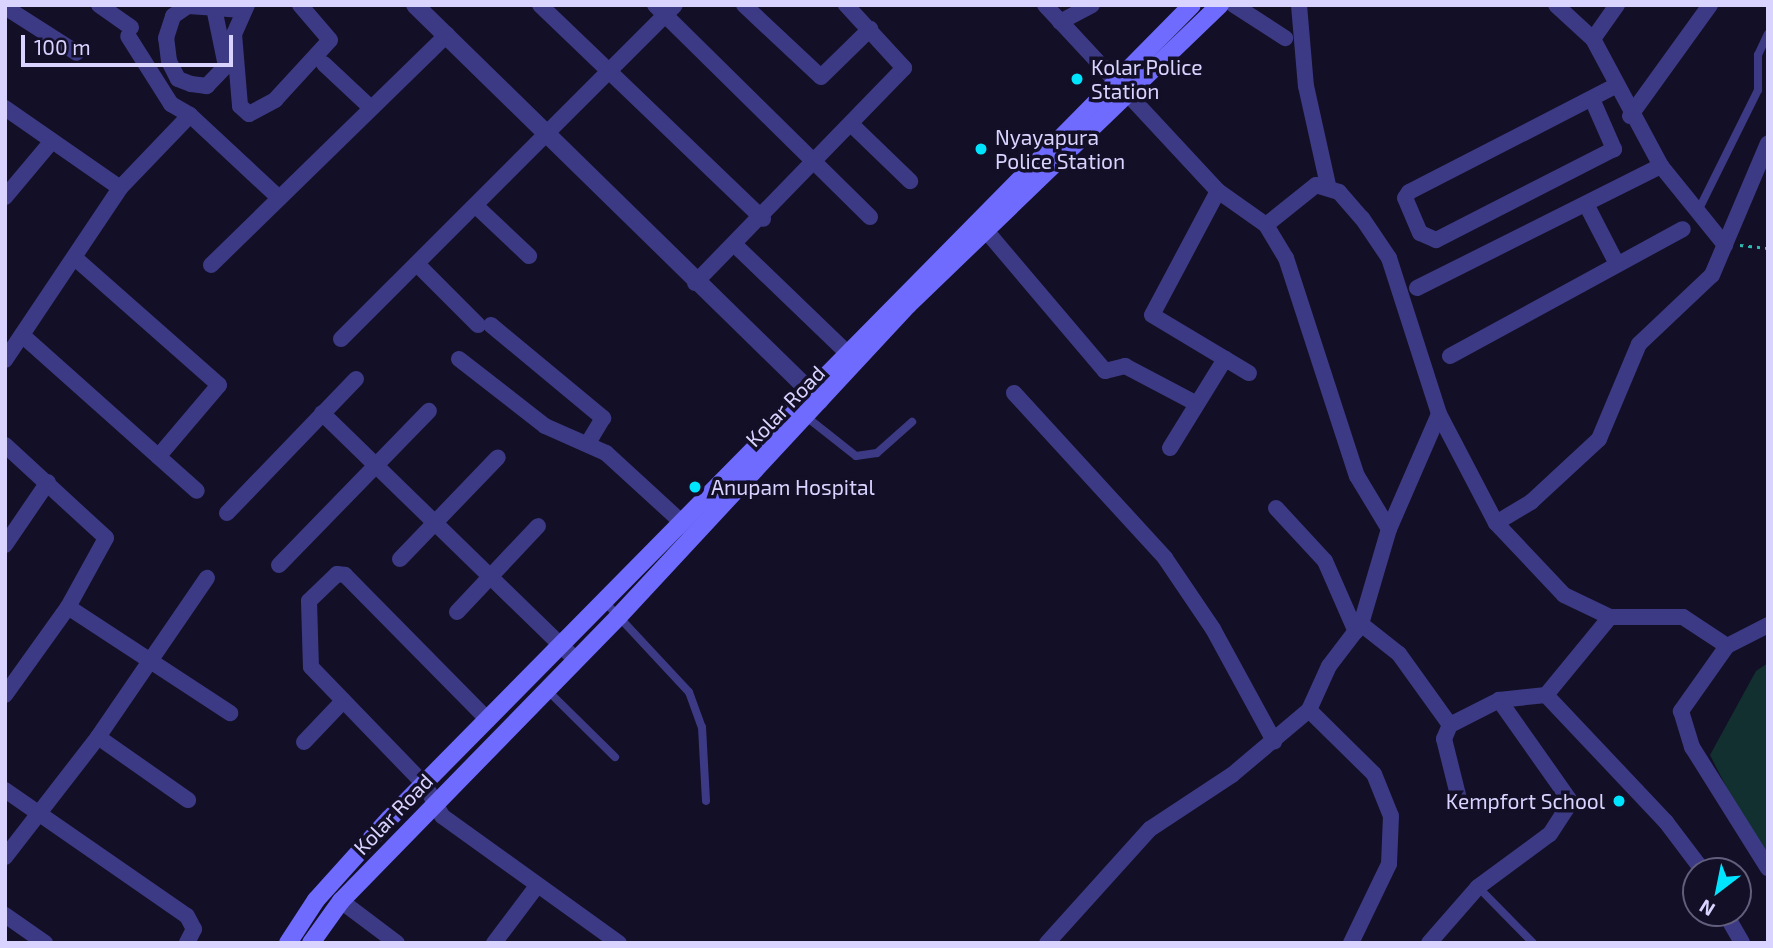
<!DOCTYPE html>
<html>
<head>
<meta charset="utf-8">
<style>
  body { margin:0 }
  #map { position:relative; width:1773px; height:948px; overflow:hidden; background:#130f26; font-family:"Exo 2",sans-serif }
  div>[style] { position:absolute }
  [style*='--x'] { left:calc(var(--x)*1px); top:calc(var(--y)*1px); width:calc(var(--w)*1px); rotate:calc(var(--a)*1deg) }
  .green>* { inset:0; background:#12302f }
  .path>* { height:2.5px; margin-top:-1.25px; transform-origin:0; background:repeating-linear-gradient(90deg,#2fb8b0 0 3.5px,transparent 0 8.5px) }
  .service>* { height:8px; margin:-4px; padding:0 4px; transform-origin:4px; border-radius:4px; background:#3d3a85 }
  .minor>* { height:16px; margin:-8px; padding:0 8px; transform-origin:8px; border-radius:8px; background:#3d3a85 }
  .tertiary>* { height:18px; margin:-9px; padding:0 9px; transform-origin:9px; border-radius:9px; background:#3d3a85 }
  .secondary>* { height:18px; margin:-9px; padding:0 9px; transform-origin:9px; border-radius:9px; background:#6f6bff }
  .dots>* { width:19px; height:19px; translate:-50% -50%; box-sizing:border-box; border:4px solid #130f26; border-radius:50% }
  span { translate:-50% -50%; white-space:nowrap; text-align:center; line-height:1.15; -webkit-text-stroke:7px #130f26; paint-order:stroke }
  .poi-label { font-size:21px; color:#d9d4ff }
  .left { translate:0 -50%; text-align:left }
  .right { translate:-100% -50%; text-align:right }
  .street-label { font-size:21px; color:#d9d4ff }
  .frame { position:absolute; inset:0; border:7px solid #d9d4ff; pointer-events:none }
  .north { position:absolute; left:1682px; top:857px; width:70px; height:70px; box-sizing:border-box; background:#130f26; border:2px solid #625e7d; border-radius:50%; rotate:212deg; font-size:19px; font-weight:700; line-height:28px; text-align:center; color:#d9d4ff }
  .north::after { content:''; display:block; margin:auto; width:24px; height:32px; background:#00e5ff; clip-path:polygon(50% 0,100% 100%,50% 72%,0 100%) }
  .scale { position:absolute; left:21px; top:35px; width:212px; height:32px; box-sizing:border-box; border:4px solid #d9d4ff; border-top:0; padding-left:9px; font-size:21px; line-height:24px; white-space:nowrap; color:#d9d4ff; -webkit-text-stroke:5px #130f26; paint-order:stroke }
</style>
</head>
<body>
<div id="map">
  <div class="green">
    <div style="clip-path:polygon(1768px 663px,1768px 869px,1710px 755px,1756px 671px)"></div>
  </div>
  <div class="path">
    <div style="--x:1740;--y:245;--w:28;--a:6"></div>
  </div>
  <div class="service">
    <div style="--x:1698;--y:211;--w:135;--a:-63.6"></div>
    <div style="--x:1758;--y:90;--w:35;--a:-90"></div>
    <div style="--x:1758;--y:55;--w:23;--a:-65"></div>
    <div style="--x:804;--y:415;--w:66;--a:38.3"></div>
    <div style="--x:856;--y:456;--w:21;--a:-8"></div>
    <div style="--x:877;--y:453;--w:47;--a:-41.5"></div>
    <div style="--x:605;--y:602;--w:123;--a:47"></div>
    <div style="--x:689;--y:692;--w:37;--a:70"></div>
    <div style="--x:702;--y:727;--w:74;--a:86.9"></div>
    <div style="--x:546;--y:689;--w:97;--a:44.6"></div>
    <div style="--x:1478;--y:887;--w:78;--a:45.5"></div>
  </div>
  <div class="minor">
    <div style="--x:99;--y:5;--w:39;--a:35"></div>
    <div style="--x:247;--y:5;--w:32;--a:114"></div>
    <div style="--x:234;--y:34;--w:72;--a:85.2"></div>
    <div style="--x:240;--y:106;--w:12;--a:42"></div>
    <div style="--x:249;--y:114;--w:30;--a:-28"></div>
    <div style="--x:275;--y:100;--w:81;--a:-47.5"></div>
    <div style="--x:330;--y:40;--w:46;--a:-130.6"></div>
    <div style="--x:540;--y:5;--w:309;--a:43.8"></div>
    <div style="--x:655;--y:5;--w:302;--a:44.6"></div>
    <div style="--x:744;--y:5;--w:105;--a:43.1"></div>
    <div style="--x:821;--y:77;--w:69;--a:-44.4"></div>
    <div style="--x:1045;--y:5;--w:254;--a:47.1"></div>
    <div style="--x:1218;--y:191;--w:59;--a:35.3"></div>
    <div style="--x:1266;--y:225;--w:39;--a:59"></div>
    <div style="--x:1286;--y:258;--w:229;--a:72"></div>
    <div style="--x:1357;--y:476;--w:62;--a:58.9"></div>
    <div style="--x:1234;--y:5;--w:61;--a:32.9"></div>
    <div style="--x:1299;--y:5;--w:81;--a:85.1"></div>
    <div style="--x:1306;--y:86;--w:101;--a:77.5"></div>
    <div style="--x:1556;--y:5;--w:50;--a:42.6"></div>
    <div style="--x:1593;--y:39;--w:144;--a:61.8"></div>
    <div style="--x:1661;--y:166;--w:102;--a:51"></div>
    <div style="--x:5;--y:7;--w:85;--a:32.6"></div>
    <div style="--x:214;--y:8;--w:59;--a:78.3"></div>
    <div style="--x:226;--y:66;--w:28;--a:134"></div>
    <div style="--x:207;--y:86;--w:16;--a:-173"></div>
    <div style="--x:191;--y:84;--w:14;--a:-159"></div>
    <div style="--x:178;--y:79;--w:20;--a:-117"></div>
    <div style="--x:169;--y:61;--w:23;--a:-97"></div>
    <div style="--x:166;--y:38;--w:23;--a:-72"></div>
    <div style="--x:173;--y:16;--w:18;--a:-34"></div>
    <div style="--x:188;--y:6;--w:26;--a:4"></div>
    <div style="--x:214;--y:8;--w:29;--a:4"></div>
    <div style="--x:243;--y:10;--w:5;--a:-101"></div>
    <div style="--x:1060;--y:22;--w:36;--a:-28"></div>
    <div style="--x:1593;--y:39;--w:42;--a:-54.8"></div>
    <div style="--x:324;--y:64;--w:64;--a:43.1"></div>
    <div style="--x:1592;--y:99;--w:55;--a:66.3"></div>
    <div style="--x:1614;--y:149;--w:200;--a:152.9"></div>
    <div style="--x:1436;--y:240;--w:17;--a:-156"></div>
    <div style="--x:1420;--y:233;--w:38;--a:-113"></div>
    <div style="--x:1405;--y:198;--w:7;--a:-56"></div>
    <div style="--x:1409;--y:192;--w:232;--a:-27.2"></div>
    <div style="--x:5;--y:108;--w:140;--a:34.8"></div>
    <div style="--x:190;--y:115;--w:122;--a:43"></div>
    <div style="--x:1630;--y:116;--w:137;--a:-54.2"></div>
    <div style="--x:852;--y:125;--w:81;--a:44"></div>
    <div style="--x:1218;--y:191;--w:140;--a:118"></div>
    <div style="--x:1152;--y:315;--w:113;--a:30.9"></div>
    <div style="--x:5;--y:197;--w:73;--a:-50"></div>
    <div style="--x:1586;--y:204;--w:68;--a:62.7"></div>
    <div style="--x:476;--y:206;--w:73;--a:43.3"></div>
    <div style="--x:1266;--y:225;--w:64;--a:-38.7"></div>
    <div style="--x:1316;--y:185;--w:24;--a:17"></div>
    <div style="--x:1339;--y:192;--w:35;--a:49"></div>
    <div style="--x:1362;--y:218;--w:48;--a:56"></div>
    <div style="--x:1389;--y:258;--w:164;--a:72.2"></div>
    <div style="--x:1439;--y:414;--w:123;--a:62.4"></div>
    <div style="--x:1496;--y:523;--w:99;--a:46.6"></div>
    <div style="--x:1564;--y:595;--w:51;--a:25.6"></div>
    <div style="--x:1610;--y:617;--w:73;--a:0"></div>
    <div style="--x:1683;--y:617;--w:53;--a:33.4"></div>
    <div style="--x:1727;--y:646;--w:46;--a:-27.1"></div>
    <div style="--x:988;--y:233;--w:181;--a:49.7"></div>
    <div style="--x:1105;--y:371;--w:21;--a:-14"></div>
    <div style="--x:1125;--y:366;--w:81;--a:27.8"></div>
    <div style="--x:734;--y:244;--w:154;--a:43.9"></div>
    <div style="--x:75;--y:258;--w:192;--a:41.4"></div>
    <div style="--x:219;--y:385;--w:94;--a:130.3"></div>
    <div style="--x:211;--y:265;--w:330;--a:-44.3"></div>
    <div style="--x:418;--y:265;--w:85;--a:45"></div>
    <div style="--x:695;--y:283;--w:300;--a:-45.8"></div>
    <div style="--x:904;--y:68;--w:86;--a:-132.6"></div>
    <div style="--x:1417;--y:288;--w:273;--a:-26.6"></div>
    <div style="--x:491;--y:325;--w:146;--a:39.7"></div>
    <div style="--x:603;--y:418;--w:29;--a:121"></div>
    <div style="--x:22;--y:335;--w:234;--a:41.7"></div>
    <div style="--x:341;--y:339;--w:472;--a:-45"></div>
    <div style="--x:1450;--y:356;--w:265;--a:-28.6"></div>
    <div style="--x:459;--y:359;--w:109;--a:37.9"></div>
    <div style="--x:545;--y:426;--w:67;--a:23.9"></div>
    <div style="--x:606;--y:453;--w:115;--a:42.5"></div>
    <div style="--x:5;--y:360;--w:207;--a:-56.2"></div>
    <div style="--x:120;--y:188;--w:101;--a:-46.2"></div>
    <div style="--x:190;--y:115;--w:22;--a:-150"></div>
    <div style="--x:171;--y:104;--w:80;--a:-122.3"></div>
    <div style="--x:1014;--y:393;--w:224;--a:47.5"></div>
    <div style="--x:1165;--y:558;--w:86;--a:55.9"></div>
    <div style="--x:1213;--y:629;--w:128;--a:61.4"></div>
    <div style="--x:322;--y:413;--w:354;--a:44.2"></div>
    <div style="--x:5;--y:445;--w:137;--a:42.6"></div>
    <div style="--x:106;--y:538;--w:79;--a:118.8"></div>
    <div style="--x:68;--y:607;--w:108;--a:125.6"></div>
    <div style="--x:1170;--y:448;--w:105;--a:-58.3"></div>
    <div style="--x:1276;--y:508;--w:72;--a:47.2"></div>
    <div style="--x:1325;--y:561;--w:77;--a:66.4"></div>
    <div style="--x:227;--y:513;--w:186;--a:-46.1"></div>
    <div style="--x:1496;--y:523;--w:41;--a:-31"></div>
    <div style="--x:1531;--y:502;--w:93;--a:-42.8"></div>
    <div style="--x:1599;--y:439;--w:103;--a:-67.2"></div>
    <div style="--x:1639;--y:344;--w:100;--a:-43.4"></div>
    <div style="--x:1712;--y:275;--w:143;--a:-67"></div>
    <div style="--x:5;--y:545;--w:76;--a:-55.7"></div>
    <div style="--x:400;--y:559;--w:141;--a:-46.1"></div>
    <div style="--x:279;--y:565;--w:215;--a:-45.8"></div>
    <div style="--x:68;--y:607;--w:194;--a:33.2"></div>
    <div style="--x:457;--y:612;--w:118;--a:-46.7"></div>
    <div style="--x:1361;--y:624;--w:48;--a:38.3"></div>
    <div style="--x:1399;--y:654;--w:87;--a:54.3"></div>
    <div style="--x:1727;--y:646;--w:80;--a:125.3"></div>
    <div style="--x:1681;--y:711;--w:38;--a:73"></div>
    <div style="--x:1692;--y:747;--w:143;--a:57.9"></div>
    <div style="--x:1546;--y:695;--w:101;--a:-50.6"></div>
    <div style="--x:1309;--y:710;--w:91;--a:44.6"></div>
    <div style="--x:1374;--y:774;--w:45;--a:68"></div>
    <div style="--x:1391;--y:816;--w:48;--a:92.4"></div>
    <div style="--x:1389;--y:864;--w:88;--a:115.7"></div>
    <div style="--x:488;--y:720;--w:204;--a:-134.6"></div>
    <div style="--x:345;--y:575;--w:8;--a:-173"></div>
    <div style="--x:337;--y:574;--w:39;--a:136"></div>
    <div style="--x:309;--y:601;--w:66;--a:88.3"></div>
    <div style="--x:311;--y:667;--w:164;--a:46"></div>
    <div style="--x:425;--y:785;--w:35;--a:61"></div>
    <div style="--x:442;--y:816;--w:218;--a:35.7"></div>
    <div style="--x:98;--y:737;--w:110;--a:35"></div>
    <div style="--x:304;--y:742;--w:57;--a:-46.4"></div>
    <div style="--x:5;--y:790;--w:221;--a:34.7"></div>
    <div style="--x:187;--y:916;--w:15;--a:62"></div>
    <div style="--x:194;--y:929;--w:16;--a:117"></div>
    <div style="--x:1460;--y:803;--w:66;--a:-104"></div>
    <div style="--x:1444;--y:739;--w:15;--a:-67"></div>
    <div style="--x:1450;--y:725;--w:55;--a:-27"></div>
    <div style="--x:1499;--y:700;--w:47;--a:-6.1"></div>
    <div style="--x:1546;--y:695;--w:175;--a:46.6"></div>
    <div style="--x:1666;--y:822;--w:61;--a:52.9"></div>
    <div style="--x:5;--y:857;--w:152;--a:-52.2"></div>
    <div style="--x:98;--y:737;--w:193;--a:-55.6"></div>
    <div style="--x:341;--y:901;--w:70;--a:36.9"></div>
    <div style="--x:1725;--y:913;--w:34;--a:60"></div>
    <div style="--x:5;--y:915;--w:49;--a:35"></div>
    <div style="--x:494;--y:943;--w:71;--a:-53"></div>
    <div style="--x:1047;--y:943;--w:154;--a:-47.9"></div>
    <div style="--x:1150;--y:829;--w:98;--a:-33.4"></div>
    <div style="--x:1232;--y:775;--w:101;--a:-40.2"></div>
    <div style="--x:1309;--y:710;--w:48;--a:-65.6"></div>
    <div style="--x:1329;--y:666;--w:53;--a:-52.7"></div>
    <div style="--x:1361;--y:624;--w:99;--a:-73.6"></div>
    <div style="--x:1389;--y:529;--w:125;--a:-66.5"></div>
    <div style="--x:1429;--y:943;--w:74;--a:-48.8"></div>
    <div style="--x:1478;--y:887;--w:89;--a:-36.4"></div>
    <div style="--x:1550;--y:834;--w:38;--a:-57"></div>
    <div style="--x:1571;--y:802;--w:125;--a:-125.2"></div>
  </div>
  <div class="tertiary">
    <div style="--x:415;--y:5;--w:566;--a:44.36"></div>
  </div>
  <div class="secondary">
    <div style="--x:288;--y:943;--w:51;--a:-56.9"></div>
    <div style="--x:316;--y:900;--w:109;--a:-48"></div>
    <div style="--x:389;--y:819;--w:1143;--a:-45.39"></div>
    <div style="--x:311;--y:943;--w:52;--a:-54.5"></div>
    <div style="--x:341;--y:901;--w:398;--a:-45.7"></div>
    <div style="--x:619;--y:616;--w:425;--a:-47.1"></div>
    <div style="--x:908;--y:305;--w:433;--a:-43.9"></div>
  </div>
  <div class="dots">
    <div style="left:1077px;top:79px;background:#00e5ff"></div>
    <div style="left:981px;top:149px;background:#00e5ff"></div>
    <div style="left:695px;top:487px;background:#00e5ff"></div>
    <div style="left:1619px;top:801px;background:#00e5ff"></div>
  </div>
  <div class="poi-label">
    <span class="left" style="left:1091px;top:79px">Kolar Police<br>Station</span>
    <span class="left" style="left:995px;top:149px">Nyayapura<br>Police Station</span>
    <span class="left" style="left:711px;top:487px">Anupam Hospital</span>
    <span class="right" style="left:1605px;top:801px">Kempfort School</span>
  </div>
  <div class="street-label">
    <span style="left:785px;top:406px;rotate:-46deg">Kolar Road</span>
    <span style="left:393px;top:814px;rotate:-46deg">Kolar Road</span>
  </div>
  <div class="frame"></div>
  <div class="north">N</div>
  <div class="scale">100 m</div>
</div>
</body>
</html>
